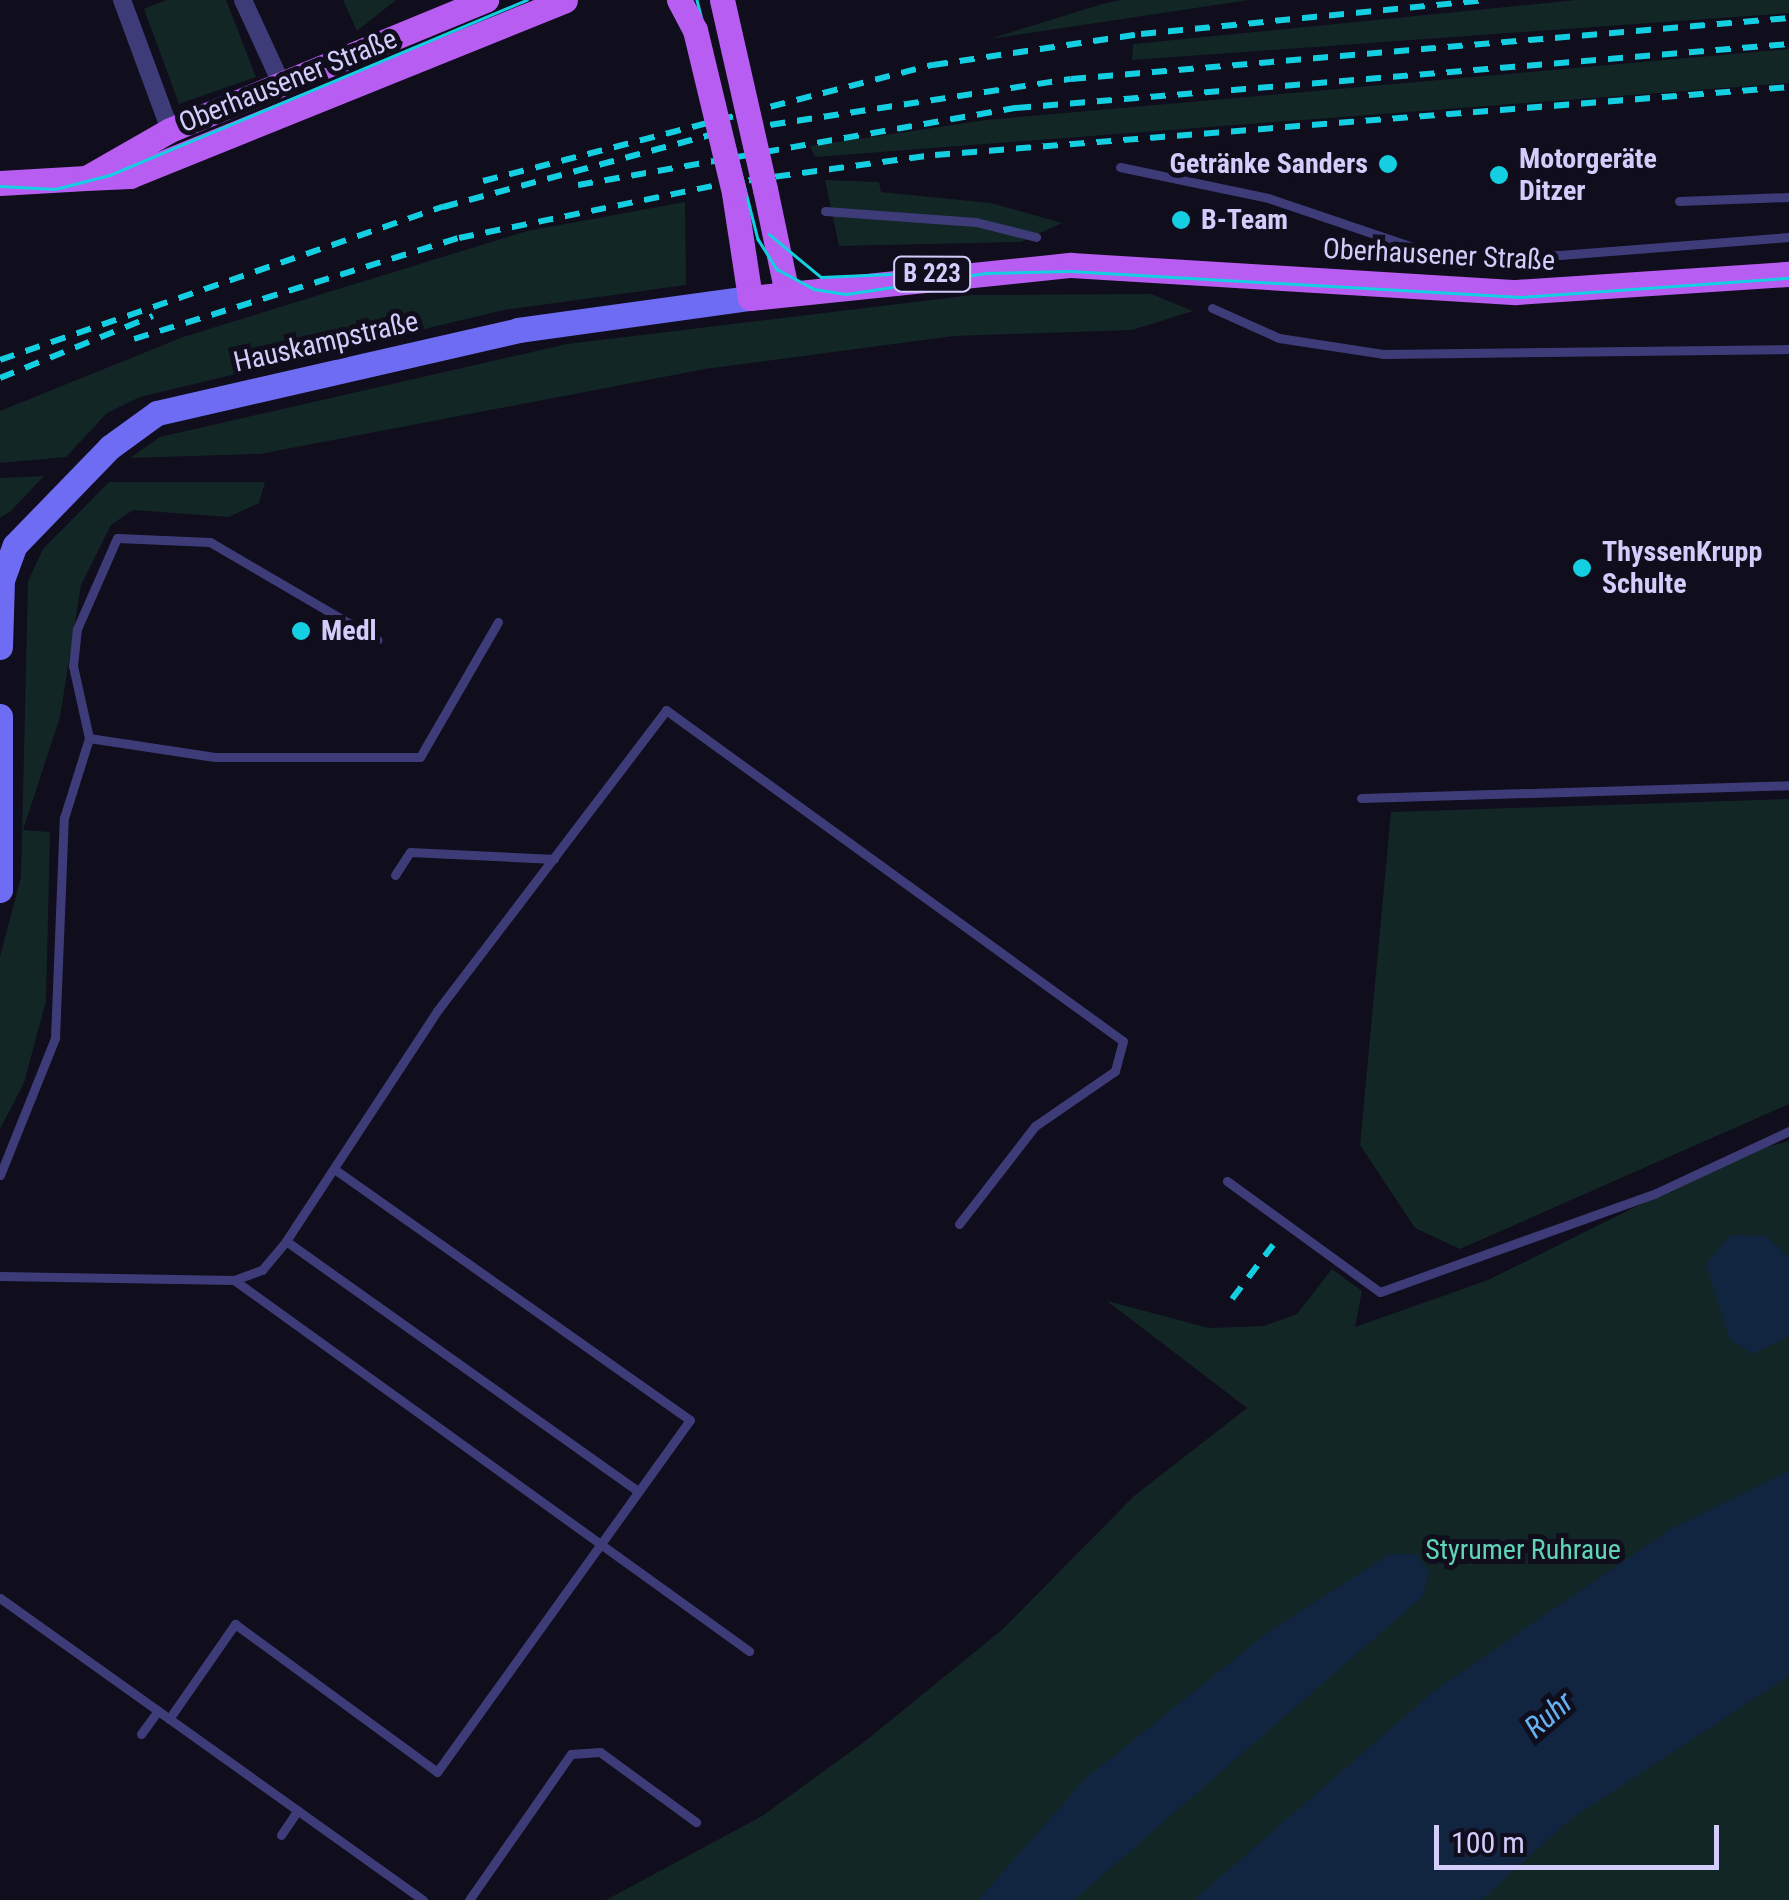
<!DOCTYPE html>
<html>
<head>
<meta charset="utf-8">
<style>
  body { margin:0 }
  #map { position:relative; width:1789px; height:1900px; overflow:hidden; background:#100d1d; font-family:"Roboto Condensed",sans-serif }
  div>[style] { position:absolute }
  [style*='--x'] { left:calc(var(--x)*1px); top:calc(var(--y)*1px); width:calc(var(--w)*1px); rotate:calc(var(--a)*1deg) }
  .green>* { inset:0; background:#112625 }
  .water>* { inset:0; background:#112541 }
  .service>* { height:9px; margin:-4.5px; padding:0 4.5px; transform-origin:4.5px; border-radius:4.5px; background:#3e3c78 }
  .minor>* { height:18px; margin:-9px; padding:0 9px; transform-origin:9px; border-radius:9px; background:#3e3c78 }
  .secondary>* { height:25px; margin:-12.5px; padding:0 12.5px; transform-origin:12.5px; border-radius:12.5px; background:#6e6cf3 }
  .primary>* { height:25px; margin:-12.5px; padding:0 12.5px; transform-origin:12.5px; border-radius:12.5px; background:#b85df1 }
  .tram>* { height:2.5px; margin:-1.25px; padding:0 1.25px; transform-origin:1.25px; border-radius:1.25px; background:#13cfe1 }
  .rail>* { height:6px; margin-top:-3px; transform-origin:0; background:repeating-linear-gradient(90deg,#13cfe1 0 15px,transparent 0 27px) }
  .primary-bridge>* { height:25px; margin:-12.5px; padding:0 12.5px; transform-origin:12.5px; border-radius:12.5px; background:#b85df1 }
  .dots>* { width:28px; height:28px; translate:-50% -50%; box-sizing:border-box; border:5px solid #100d1d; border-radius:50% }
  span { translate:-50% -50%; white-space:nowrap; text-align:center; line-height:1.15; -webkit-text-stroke:10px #100d1d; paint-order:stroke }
  .shield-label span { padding:2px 8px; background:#100d1d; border:2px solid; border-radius:8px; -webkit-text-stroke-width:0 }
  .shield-label { font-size:25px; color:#d2cdfb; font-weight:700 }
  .street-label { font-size:28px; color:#d2cdfb }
  .poi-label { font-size:28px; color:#d2cdfb; font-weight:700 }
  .left { translate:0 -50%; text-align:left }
  .right { translate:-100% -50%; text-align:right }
  .park-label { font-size:28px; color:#60d4b5 }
  .water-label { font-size:30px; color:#64b2f2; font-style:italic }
  .scale { position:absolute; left:1434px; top:1825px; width:285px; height:45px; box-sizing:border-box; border:5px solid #d2cdfb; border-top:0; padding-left:12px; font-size:30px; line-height:35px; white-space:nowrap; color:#d2cdfb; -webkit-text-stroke:8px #100d1d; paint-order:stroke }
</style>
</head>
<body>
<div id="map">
  <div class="green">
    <div style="clip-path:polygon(166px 0,226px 0,256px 77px,179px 104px,144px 9px)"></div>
    <div style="clip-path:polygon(343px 0,396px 0,357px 31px)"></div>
    <div style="clip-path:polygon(1121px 0,1249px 0,989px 39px,1102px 4px)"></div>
    <div style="clip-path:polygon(1576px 0,1789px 0,1789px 13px,1132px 60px,1133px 44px)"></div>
    <div style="clip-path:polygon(1789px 49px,1789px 83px,815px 157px,810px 146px,986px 120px)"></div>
    <div style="clip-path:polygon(825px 180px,879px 182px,881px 192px,991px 203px,1062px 223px,1021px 242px,839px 246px)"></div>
    <div style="clip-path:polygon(685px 202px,686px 285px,504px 310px,140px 397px,107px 413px,66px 457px,0 463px,0 411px,183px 337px,527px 231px)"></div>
    <div style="clip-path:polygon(1151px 294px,1193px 311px,1132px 330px,954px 336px,705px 369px,260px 454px,130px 458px,160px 437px,567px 344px,972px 295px)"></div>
    <div style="clip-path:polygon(44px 476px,11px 511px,0 518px,0 478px)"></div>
    <div style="clip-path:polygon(109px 482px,265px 482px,259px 503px,229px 517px,133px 510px,111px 525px,81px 585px,60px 717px,23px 830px,50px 832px,46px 1001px,24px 1083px,0 1129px,0 957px,21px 877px,28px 581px,43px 549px)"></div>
    <div style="clip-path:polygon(1789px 799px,1789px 1104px,1460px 1249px,1415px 1228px,1360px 1145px,1391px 812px)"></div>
    <div style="clip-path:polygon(1789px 1141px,1789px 1900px,606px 1900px,762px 1816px,864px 1742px,1003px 1629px,1134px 1496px,1247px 1408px,1107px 1301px,1209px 1328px,1264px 1326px,1297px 1314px,1332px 1269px,1362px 1291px,1355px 1327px,1488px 1280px,1744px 1153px)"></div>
  </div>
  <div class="water">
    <div style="clip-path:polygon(1731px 1235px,1766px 1236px,1789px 1257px,1789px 1336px,1753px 1354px,1730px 1340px,1706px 1264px)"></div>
    <div style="clip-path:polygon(1789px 1471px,1789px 1676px,1572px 1818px,1481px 1900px,1194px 1900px,1434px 1691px,1672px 1528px)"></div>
    <div style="clip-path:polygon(1390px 1554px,1416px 1554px,1429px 1571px,1423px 1596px,1074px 1900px,978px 1900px,1085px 1779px,1267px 1633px)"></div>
  </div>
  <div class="service">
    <div style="--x:1120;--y:167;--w:151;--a:11.8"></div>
    <div style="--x:1268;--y:198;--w:163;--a:18.7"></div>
    <div style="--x:1422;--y:250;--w:138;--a:2.1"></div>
    <div style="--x:1560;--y:255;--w:230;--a:-4.5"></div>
    <div style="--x:1679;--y:201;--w:110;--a:-2.1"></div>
    <div style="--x:825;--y:211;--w:151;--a:4.2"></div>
    <div style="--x:976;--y:222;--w:62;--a:14"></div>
    <div style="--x:1212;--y:308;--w:73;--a:24.1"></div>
    <div style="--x:1279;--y:338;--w:105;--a:8.7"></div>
    <div style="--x:1383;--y:354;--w:406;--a:-0.7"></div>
    <div style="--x:89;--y:738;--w:127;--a:8.6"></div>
    <div style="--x:215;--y:757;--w:205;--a:0"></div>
    <div style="--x:420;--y:757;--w:156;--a:-60"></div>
    <div style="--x:1361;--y:798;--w:428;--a:-1.7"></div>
    <div style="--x:395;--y:875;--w:27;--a:-57"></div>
    <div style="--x:410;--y:852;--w:144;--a:2.8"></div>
    <div style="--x:0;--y:1175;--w:148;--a:-68.1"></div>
    <div style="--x:55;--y:1038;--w:220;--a:-87.7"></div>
    <div style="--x:64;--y:818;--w:84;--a:-72.6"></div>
    <div style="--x:89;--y:738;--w:74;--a:-102.5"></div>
    <div style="--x:73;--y:666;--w:37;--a:-84"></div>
    <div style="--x:77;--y:629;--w:99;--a:-66.3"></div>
    <div style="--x:117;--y:538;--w:93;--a:2.5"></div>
    <div style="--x:210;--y:542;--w:194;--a:30.3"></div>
    <div style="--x:1227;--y:1181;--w:189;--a:36"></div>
    <div style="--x:1380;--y:1292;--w:293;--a:-19.7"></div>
    <div style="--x:1656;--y:1193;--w:147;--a:-25"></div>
    <div style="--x:286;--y:1241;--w:432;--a:35.4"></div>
    <div style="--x:0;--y:1276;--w:234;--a:1"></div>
    <div style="--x:234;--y:1280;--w:635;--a:35.77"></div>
    <div style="--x:234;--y:1280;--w:30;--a:-20"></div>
    <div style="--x:262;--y:1270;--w:38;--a:-50"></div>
    <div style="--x:286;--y:1241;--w:275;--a:-56.7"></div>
    <div style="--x:437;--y:1011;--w:378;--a:-52.7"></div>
    <div style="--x:666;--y:710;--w:564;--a:35.92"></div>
    <div style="--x:1123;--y:1041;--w:31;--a:105"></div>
    <div style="--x:1115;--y:1071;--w:97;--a:145.5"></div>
    <div style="--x:1035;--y:1126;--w:124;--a:127.8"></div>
    <div style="--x:0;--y:1598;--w:520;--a:35.52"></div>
    <div style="--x:169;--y:1719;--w:116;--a:-55.2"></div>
    <div style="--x:235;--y:1624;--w:250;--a:36.2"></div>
    <div style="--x:437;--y:1772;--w:433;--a:-54.3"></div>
    <div style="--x:690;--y:1420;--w:433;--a:-144.8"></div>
    <div style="--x:141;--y:1734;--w:29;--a:-54"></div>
    <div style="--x:281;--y:1835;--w:30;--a:-56"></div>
    <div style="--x:469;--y:1900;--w:178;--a:-55.1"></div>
    <div style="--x:571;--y:1754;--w:29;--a:-4"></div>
    <div style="--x:600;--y:1752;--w:119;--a:36.1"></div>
  </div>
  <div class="minor">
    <div style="--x:122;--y:0;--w:139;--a:69.7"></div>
    <div style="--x:243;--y:0;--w:96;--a:65.3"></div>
  </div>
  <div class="secondary">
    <div style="--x:0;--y:647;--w:67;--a:-88.3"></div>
    <div style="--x:2;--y:580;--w:37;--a:-70"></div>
    <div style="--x:15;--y:545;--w:136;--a:-45.9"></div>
    <div style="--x:110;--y:447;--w:58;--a:-35.9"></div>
    <div style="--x:157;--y:413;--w:370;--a:-12.9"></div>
    <div style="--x:518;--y:330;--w:234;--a:-7.9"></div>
    <div style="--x:0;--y:716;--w:174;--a:90"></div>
  </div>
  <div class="primary">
    <div style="--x:86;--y:178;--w:44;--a:-2.6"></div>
    <div style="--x:130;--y:176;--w:469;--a:-22"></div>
    <div style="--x:0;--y:183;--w:86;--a:-3.3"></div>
    <div style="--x:86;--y:178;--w:97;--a:-29.7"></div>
    <div style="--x:170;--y:130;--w:342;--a:-22.4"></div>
    <div style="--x:765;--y:189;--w:106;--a:78.1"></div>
    <div style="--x:734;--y:193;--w:106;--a:81.3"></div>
    <div style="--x:750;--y:298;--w:323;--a:-5.9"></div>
    <div style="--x:1071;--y:265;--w:446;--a:3.5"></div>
    <div style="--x:1516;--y:292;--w:274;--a:-3.8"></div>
  </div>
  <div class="tram">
    <div style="--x:697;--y:0;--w:247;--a:75.7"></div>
    <div style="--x:758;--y:239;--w:36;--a:58"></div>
    <div style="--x:777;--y:269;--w:42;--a:28.4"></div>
    <div style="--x:814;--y:289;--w:32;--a:9"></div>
    <div style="--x:846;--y:294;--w:143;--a:-8.5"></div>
    <div style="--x:987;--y:273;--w:83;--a:-1.4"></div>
    <div style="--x:1070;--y:271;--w:452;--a:3.3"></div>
    <div style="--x:1521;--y:297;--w:269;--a:-4.1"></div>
    <div style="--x:0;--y:186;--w:55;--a:3.1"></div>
    <div style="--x:55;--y:189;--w:57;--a:-14.3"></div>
    <div style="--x:110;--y:175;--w:452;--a:-22.8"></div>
    <div style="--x:769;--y:234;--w:67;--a:39.6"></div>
    <div style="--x:821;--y:277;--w:70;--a:-2.5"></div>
  </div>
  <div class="rail">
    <div style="--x:483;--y:181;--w:465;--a:-14.5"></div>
    <div style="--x:933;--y:65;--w:210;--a:-8.5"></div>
    <div style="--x:1141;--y:34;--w:347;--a:-5.6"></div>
    <div style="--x:578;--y:185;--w:445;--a:-10"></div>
    <div style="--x:1016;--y:108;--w:776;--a:-4.73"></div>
    <div style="--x:134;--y:339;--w:340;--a:-17.3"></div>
    <div style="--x:459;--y:238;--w:268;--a:-11.6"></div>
    <div style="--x:722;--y:184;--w:215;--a:-7.8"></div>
    <div style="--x:935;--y:155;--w:857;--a:-4.55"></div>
    <div style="--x:0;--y:360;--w:469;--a:-19.1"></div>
    <div style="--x:443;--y:207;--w:284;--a:-15.1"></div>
    <div style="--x:717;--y:133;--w:358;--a:-8.7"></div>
    <div style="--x:1071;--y:79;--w:721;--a:-4.86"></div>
    <div style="--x:0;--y:378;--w:165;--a:-22.1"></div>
    <div style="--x:1232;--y:1299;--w:68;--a:-52.8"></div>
  </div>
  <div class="primary-bridge">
    <div style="--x:679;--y:0;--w:34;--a:62"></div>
    <div style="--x:695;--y:30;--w:168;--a:76.5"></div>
    <div style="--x:722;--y:0;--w:194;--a:77.2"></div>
  </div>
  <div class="dots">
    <div style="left:1388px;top:164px;background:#13cfe1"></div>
    <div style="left:1499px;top:175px;background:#13cfe1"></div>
    <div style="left:1181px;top:220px;background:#13cfe1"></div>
    <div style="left:1582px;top:568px;background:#13cfe1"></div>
    <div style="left:301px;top:631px;background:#13cfe1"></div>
  </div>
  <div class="shield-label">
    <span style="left:932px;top:274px">B 223</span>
  </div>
  <div class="street-label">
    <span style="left:288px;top:81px;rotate:-22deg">Oberhausener Straße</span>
    <span style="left:1439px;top:255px;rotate:3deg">Oberhausener Straße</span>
    <span style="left:326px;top:342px;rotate:-13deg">Hauskampstraße</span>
  </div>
  <div class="poi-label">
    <span class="left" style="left:1519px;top:175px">Motorgeräte<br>Ditzer</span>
    <span class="right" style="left:1368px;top:164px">Getränke Sanders</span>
    <span class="left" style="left:1201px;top:220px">B-Team</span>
    <span class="left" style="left:1602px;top:568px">ThyssenKrupp<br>Schulte</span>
    <span class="left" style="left:321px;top:631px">Medl</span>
  </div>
  <div class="park-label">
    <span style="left:1523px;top:1550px">Styrumer Ruhraue</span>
  </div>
  <div class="water-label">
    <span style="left:1549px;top:1715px;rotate:-41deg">Ruhr</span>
  </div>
  <div class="scale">100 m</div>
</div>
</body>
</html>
